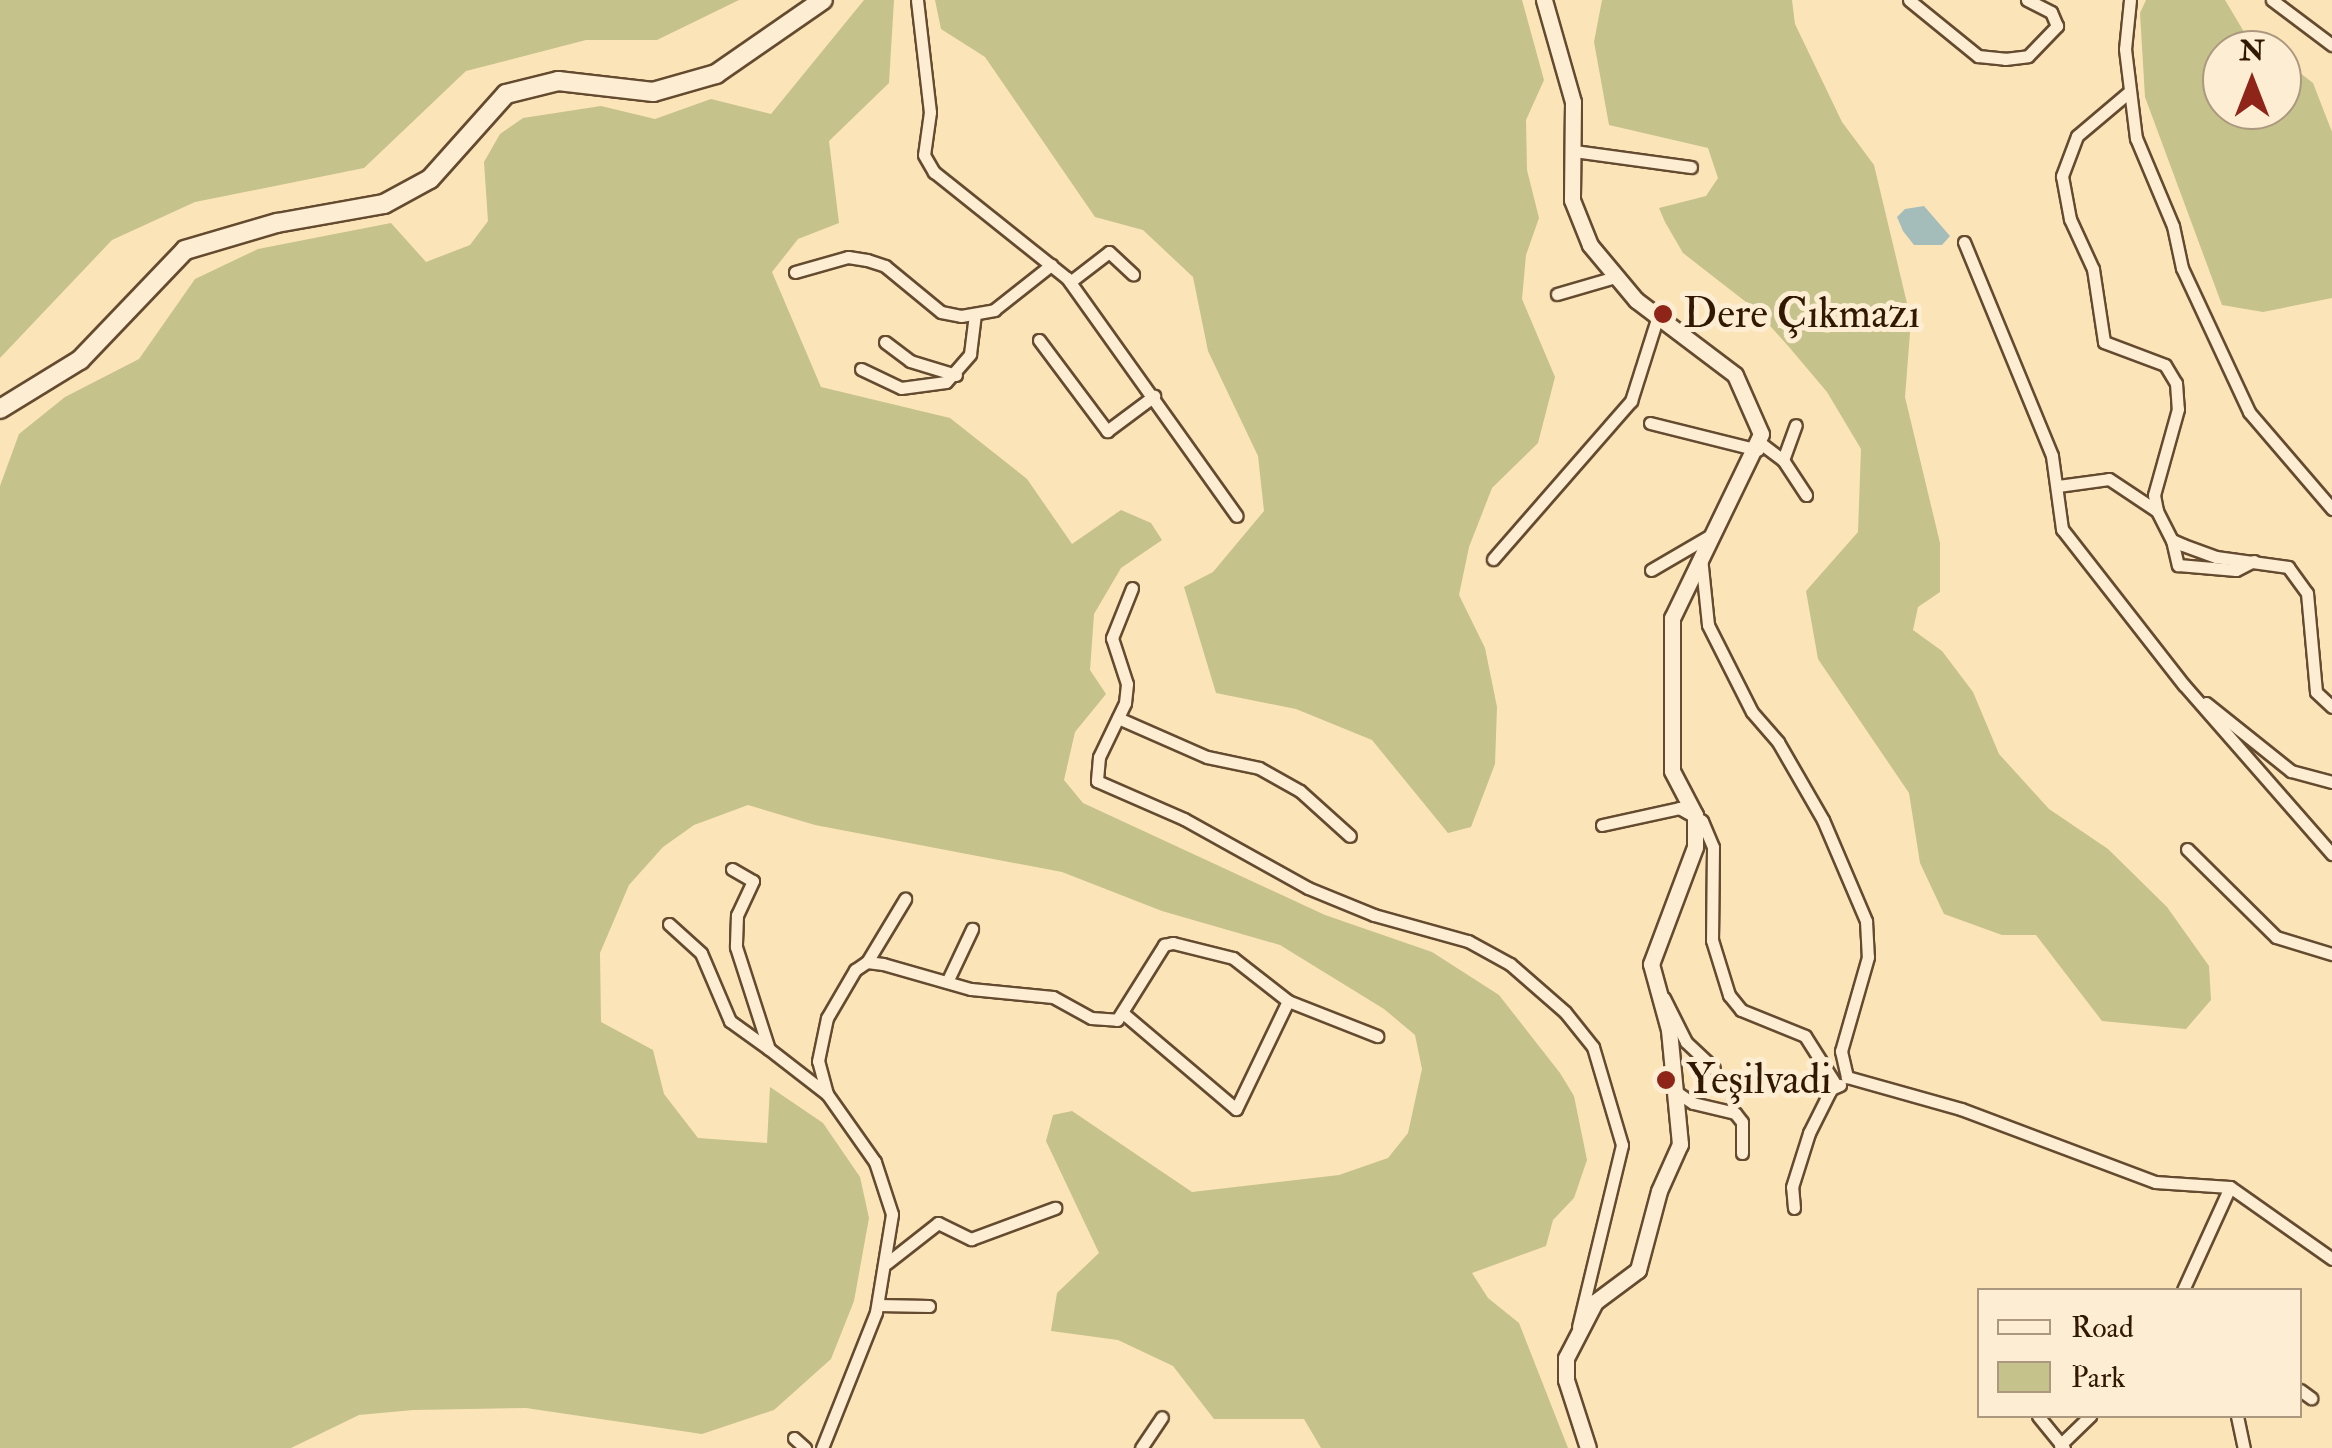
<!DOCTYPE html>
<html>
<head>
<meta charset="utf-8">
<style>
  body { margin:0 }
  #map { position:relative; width:2332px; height:1448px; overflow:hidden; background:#fce4b9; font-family:"IM FELL Double Pica",serif }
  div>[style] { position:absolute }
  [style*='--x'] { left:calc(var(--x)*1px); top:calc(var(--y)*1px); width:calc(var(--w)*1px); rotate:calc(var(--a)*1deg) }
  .green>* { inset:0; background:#c5c28b }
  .water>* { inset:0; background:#a4bcba }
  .roads { filter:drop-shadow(2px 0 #644b30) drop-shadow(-2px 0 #644b30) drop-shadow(0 2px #644b30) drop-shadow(0 -2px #644b30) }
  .minor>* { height:11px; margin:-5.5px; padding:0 5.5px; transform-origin:5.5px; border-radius:5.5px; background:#fdedd2 }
  .tertiary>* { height:15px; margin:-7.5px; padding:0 7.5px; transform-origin:7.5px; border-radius:7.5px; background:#fdedd2 }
  .secondary>* { height:18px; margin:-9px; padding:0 9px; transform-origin:9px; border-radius:9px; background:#fdedd2 }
  .dots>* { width:28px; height:28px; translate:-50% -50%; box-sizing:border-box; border:5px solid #fdedd2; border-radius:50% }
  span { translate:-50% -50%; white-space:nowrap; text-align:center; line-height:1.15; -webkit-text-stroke:10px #fdedd2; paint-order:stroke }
  .poi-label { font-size:42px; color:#311802 }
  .left { translate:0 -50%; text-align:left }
  .legend { position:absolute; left:1977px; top:1288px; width:325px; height:130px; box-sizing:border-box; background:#fdedd2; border:2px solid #ab987f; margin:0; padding:12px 18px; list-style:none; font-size:30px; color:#311802 }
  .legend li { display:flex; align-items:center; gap:20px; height:50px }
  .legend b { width:50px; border:2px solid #ab987f }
  .north { position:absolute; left:2202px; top:30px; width:100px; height:100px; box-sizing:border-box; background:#fdedd2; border:2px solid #ab987f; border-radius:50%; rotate:0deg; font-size:28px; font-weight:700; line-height:40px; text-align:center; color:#311802 }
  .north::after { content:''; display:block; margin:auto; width:35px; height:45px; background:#8f2418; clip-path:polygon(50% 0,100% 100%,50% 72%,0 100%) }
</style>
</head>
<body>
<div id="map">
  <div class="green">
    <div style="clip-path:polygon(0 0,739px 0,657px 40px,586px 40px,466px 71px,364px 168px,195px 202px,112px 240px,0 358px)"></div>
    <div style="clip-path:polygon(864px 0,894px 0,889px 83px,829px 141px,839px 223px,798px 239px,772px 272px,821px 387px,950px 418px,1027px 479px,1072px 544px,1121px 510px,1151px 523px,1162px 540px,1121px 568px,1094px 614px,1090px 670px,1106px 694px,1075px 732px,1064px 780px,1083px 803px,1325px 915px,1432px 952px,1499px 995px,1560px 1073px,1574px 1096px,1587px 1160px,1574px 1198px,1553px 1220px,1546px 1246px,1472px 1273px,1488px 1298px,1519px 1323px,1568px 1448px,1321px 1448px,1304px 1419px,1214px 1419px,1173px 1366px,1118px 1340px,1051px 1331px,1057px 1293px,1099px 1253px,1046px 1141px,1053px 1115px,1072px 1111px,1192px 1192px,1339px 1175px,1388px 1158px,1408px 1133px,1422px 1069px,1415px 1035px,1384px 1009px,1280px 945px,1162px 911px,1062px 872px,815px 825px,748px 805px,694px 825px,663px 847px,629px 885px,600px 953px,601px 1022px,653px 1050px,664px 1094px,698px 1138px,767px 1143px,770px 1087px,823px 1123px,860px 1177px,869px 1218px,854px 1301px,831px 1359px,774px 1410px,702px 1434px,526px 1408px,413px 1410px,359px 1415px,291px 1448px,0 1448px,0 486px,19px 434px,65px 397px,139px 359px,195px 279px,258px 249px,391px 223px,426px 262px,470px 245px,488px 221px,484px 162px,500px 134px,523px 118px,601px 106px,655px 119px,711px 99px,771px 114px)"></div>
    <div style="clip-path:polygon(935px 0,1522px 0,1544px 80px,1526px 120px,1527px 170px,1539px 218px,1526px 255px,1522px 299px,1555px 377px,1538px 443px,1492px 488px,1469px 547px,1459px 595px,1485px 648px,1497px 707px,1495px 764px,1471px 827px,1448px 833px,1372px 740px,1296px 709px,1216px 693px,1184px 587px,1213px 572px,1264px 511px,1258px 456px,1208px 351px,1193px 277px,1143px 230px,1095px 217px,985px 57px,941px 29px)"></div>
    <div style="clip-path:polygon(1602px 0,1792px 0,1795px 24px,1842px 122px,1874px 165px,1911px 320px,1905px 397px,1940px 543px,1940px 592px,1918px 607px,1913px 630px,1942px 651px,1973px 692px,1999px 754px,2049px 809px,2108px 849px,2167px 907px,2209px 966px,2211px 1000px,2186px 1029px,2102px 1021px,2036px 935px,2002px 935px,1944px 914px,1920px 863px,1909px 793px,1818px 659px,1806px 591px,1858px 532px,1861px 449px,1827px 392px,1789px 347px,1755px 309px,1683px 253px,1665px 222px,1659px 208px,1706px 196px,1718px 178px,1708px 148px,1609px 125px,1594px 42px)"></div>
    <div style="clip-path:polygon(2146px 0,2225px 0,2250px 42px,2266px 50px,2222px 50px,2222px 110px,2282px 110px,2282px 59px,2313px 83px,2332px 132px,2332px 298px,2263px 312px,2222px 305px,2145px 97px,2140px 13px)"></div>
  </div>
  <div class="water">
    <div style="clip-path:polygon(1924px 206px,1950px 236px,1942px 245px,1914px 245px,1903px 231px,1897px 217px,1905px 209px)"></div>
  </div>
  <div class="roads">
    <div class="minor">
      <div style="--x:917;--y:0;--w:113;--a:83.4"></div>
      <div style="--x:930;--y:112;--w:43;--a:97.9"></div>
      <div style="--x:924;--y:155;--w:20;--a:60"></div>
      <div style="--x:934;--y:172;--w:170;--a:38.6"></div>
      <div style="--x:1067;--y:278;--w:292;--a:54.5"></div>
      <div style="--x:1909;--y:0;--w:89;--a:39.1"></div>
      <div style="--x:1978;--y:56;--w:27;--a:6"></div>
      <div style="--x:2005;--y:59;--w:23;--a:-7"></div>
      <div style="--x:2028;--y:56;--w:42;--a:-46"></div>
      <div style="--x:2057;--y:26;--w:15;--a:-113"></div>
      <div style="--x:2051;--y:12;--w:27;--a:-153"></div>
      <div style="--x:2130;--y:0;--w:49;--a:95.8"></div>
      <div style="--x:2125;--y:49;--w:90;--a:83"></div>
      <div style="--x:2136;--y:138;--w:95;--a:67.2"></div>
      <div style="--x:2173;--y:226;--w:43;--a:77.9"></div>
      <div style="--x:2182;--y:268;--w:159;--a:65"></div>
      <div style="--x:2249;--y:412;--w:128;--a:49.4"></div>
      <div style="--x:2272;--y:0;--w:75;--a:36.9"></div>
      <div style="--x:2129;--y:92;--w:68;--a:139.8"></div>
      <div style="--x:2077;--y:136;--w:43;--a:110.6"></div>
      <div style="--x:2062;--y:176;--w:44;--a:79.5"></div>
      <div style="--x:2070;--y:219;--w:55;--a:65.3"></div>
      <div style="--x:2093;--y:269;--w:74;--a:81.4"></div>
      <div style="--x:2104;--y:342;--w:65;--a:20.7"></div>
      <div style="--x:2165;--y:365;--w:21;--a:59"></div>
      <div style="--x:2176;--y:383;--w:26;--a:86"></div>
      <div style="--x:2178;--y:409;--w:89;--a:105.6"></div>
      <div style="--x:2154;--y:495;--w:16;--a:79"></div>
      <div style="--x:2157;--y:511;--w:33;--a:63"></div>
      <div style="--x:2172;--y:540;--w:12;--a:24"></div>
      <div style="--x:2183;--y:545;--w:35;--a:20"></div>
      <div style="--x:2216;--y:557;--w:73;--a:7.9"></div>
      <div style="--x:2288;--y:567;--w:32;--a:54"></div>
      <div style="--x:2307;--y:593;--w:99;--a:84.8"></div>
      <div style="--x:2316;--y:692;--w:22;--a:43"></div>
      <div style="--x:1574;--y:151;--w:118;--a:7.8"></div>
      <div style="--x:1964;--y:242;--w:231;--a:67.6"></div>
      <div style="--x:2052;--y:456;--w:74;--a:82.2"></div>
      <div style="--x:2062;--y:529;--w:198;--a:52"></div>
      <div style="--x:2184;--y:685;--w:225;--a:48.8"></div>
      <div style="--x:795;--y:272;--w:55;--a:-15.8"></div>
      <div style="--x:848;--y:257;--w:19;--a:9"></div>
      <div style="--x:867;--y:260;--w:19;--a:18"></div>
      <div style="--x:885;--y:266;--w:72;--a:39.4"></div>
      <div style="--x:941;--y:312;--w:20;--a:11"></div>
      <div style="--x:961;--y:316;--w:34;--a:-10"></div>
      <div style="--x:994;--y:310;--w:73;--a:-38.3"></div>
      <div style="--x:1070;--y:282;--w:49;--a:-37.6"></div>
      <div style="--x:1109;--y:252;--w:33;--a:43"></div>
      <div style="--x:1557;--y:294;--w:57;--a:-16.2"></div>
      <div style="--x:1039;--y:340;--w:114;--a:53.2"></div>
      <div style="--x:1107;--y:431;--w:59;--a:-36.7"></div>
      <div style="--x:885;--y:342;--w:31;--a:37"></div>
      <div style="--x:910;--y:361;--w:48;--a:16.9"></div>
      <div style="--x:861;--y:369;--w:44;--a:25.4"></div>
      <div style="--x:901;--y:388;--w:45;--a:-7.6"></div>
      <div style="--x:946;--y:382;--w:37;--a:-49"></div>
      <div style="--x:970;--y:354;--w:40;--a:-82.9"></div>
      <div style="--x:1650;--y:423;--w:111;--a:14"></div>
      <div style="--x:1759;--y:442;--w:30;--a:37"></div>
      <div style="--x:1783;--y:460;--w:42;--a:56.7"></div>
      <div style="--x:1783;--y:460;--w:37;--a:-70"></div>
      <div style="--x:2058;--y:486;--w:51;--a:-7.8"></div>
      <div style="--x:2109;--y:479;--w:58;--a:33.7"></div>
      <div style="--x:2172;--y:540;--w:26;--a:77"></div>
      <div style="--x:2178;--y:565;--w:58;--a:4.9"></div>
      <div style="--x:2236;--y:570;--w:20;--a:-27"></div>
      <div style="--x:1701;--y:557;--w:68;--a:84.1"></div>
      <div style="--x:1708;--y:625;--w:97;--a:63.2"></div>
      <div style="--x:1752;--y:712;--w:40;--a:49"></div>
      <div style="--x:1778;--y:742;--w:90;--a:60"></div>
      <div style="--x:1823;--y:820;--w:110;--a:66.9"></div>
      <div style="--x:1866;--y:921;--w:36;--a:87"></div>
      <div style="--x:1868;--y:957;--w:98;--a:106"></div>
      <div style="--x:1841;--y:1051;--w:27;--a:77"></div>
      <div style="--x:1847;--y:1077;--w:118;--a:15.7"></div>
      <div style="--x:1961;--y:1109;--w:207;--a:20.6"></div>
      <div style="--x:2155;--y:1182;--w:75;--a:3.8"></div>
      <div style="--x:1493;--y:559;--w:210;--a:-48.9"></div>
      <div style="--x:1631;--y:401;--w:89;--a:-72.4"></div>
      <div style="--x:1651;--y:570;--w:69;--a:-30.3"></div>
      <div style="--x:1132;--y:588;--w:54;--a:111.8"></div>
      <div style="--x:1112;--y:638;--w:48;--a:71.9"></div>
      <div style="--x:1127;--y:684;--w:19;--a:96"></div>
      <div style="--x:1125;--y:703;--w:60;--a:115.7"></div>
      <div style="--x:1099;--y:757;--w:24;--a:95"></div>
      <div style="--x:1097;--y:781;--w:95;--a:23.6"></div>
      <div style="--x:1184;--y:819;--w:142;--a:29.1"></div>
      <div style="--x:1308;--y:888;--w:71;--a:22.2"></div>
      <div style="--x:1374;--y:915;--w:98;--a:15.5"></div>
      <div style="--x:1468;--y:941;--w:48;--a:28.7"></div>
      <div style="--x:1510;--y:964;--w:73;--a:41.1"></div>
      <div style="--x:1565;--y:1012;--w:45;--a:51.3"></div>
      <div style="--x:1593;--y:1047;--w:102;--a:73.5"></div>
      <div style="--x:1622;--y:1145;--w:187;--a:103.6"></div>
      <div style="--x:2206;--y:703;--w:109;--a:38.7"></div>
      <div style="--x:2291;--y:771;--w:42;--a:15"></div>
      <div style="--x:1118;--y:718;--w:97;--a:23.7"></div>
      <div style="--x:1207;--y:757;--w:53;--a:11.9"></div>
      <div style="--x:1259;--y:768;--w:47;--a:29.3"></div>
      <div style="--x:1300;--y:791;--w:67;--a:42"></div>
      <div style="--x:1602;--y:825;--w:79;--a:-12.4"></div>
      <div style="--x:1679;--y:808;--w:26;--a:29"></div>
      <div style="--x:1702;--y:821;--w:28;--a:67"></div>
      <div style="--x:1713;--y:847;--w:93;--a:90.6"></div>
      <div style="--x:1712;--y:940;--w:58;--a:72.8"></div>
      <div style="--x:1729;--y:995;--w:19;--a:51"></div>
      <div style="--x:1741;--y:1010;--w:69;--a:22.1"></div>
      <div style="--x:1805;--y:1036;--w:58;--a:57.7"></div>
      <div style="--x:2187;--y:849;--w:125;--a:44.7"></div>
      <div style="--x:2276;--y:937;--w:59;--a:16.9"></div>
      <div style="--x:732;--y:869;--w:24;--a:30"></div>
      <div style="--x:753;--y:881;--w:38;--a:115"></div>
      <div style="--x:737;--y:915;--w:32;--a:92"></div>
      <div style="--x:736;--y:947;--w:107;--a:72.1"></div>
      <div style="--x:769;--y:1049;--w:73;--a:37.8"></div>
      <div style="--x:669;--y:924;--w:43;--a:42.2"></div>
      <div style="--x:701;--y:953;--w:74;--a:66.9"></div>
      <div style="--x:730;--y:1021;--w:48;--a:35.7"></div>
      <div style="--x:867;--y:962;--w:74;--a:-58.9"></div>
      <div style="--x:947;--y:982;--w:59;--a:-64.7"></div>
      <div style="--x:1664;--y:998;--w:49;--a:63.4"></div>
      <div style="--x:1686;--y:1042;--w:38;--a:43"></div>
      <div style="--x:1288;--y:1001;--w:96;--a:21.5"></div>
      <div style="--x:1672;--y:1089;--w:25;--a:34"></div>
      <div style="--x:1693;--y:1103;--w:43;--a:13.4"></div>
      <div style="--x:1735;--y:1113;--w:11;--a:52"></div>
      <div style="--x:1742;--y:1122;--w:31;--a:90"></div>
      <div style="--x:1794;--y:1208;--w:21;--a:-95"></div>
      <div style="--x:1792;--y:1187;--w:57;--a:-72.5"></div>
      <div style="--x:1809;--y:1133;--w:49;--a:-63.4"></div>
      <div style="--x:1831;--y:1089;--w:10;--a:-24"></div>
      <div style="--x:887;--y:1263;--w:65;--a:-38.1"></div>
      <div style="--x:938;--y:1223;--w:37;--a:26"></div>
      <div style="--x:971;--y:1239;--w:90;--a:-20.3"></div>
      <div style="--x:2183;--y:1290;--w:113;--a:-65.5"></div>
      <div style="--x:2230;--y:1187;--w:125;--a:35.2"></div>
      <div style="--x:878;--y:1305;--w:51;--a:1.1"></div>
      <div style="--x:2300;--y:1390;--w:14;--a:36"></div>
      <div style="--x:2038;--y:1416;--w:41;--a:50.9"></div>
      <div style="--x:2237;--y:1416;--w:33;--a:78"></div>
      <div style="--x:794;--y:1438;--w:15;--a:42"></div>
      <div style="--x:2060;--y:1445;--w:42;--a:-44"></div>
      <div style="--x:822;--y:1448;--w:146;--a:-68.3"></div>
      <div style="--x:876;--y:1312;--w:99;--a:-80.7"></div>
      <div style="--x:892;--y:1214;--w:55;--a:-108.1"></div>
      <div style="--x:875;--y:1162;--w:83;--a:-125.2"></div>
      <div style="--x:827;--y:1094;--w:34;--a:-105"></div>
      <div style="--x:818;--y:1061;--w:44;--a:-78.2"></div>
      <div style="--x:827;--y:1018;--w:56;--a:-59.7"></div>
      <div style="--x:855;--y:970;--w:14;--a:-34"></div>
      <div style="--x:867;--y:962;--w:16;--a:7"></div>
      <div style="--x:883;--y:964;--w:91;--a:15.9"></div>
      <div style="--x:971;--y:989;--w:82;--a:5.6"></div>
      <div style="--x:1053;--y:997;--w:43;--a:28.9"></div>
      <div style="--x:1091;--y:1018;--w:26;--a:4"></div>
      <div style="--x:1117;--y:1020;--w:89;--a:-57.9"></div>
      <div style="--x:1164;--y:945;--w:9;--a:-13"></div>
      <div style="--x:1173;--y:943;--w:62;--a:14"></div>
      <div style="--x:1233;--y:958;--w:70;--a:38"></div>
      <div style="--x:1288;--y:1001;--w:120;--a:115.7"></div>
      <div style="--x:1236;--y:1109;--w:147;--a:-139.7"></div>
      <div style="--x:1141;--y:1448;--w:37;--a:-56"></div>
    </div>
    <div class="tertiary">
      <div style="--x:1544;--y:0;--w:106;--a:74.1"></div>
      <div style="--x:1573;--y:102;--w:98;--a:90.6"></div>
      <div style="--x:1572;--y:200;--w:48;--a:68.2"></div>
      <div style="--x:1590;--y:245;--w:72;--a:50.1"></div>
      <div style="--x:1636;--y:300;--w:124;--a:37.1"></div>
      <div style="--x:1735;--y:375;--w:64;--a:66.2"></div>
      <div style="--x:1761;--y:434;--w:204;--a:115.8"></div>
      <div style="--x:1672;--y:618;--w:153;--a:90"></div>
      <div style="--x:1672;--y:771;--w:50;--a:62.4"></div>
      <div style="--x:1695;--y:815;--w:32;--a:90"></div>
      <div style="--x:1695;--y:847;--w:125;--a:110.6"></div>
      <div style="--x:1651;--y:964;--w:68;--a:74.7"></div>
      <div style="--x:1669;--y:1030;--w:115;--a:84.5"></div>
      <div style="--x:1680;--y:1144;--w:51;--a:114.1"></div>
      <div style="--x:1659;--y:1191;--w:82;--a:104.9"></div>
      <div style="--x:1638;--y:1270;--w:54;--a:143.3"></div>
      <div style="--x:1595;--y:1302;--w:63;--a:117.4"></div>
      <div style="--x:1566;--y:1358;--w:22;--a:90"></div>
      <div style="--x:1566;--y:1380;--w:71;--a:72.1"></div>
    </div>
    <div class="secondary">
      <div style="--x:0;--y:409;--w:94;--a:-31.5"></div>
      <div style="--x:80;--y:360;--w:152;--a:-46.3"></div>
      <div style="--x:185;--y:250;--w:96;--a:-16.4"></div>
      <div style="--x:277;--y:223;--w:109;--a:-10.1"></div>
      <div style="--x:384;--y:204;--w:52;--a:-28.5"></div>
      <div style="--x:430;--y:179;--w:114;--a:-48.2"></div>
      <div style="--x:506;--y:94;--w:54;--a:-14"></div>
      <div style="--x:558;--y:81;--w:96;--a:6.6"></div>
      <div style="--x:653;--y:92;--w:66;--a:-15.9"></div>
      <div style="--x:716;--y:74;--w:130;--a:-34.7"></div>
    </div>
  </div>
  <div class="dots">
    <div style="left:1663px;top:314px;background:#8f2418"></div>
    <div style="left:1666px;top:1080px;background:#8f2418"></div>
  </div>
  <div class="poi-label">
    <span class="left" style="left:1683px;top:314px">Dere Çıkmazı</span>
    <span class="left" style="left:1686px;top:1080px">Yeşilvadi</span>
  </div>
  <ul class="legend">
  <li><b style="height:12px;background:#fdedd2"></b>Road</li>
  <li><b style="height:28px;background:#c5c28b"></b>Park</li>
  </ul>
  <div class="north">N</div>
</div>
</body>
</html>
